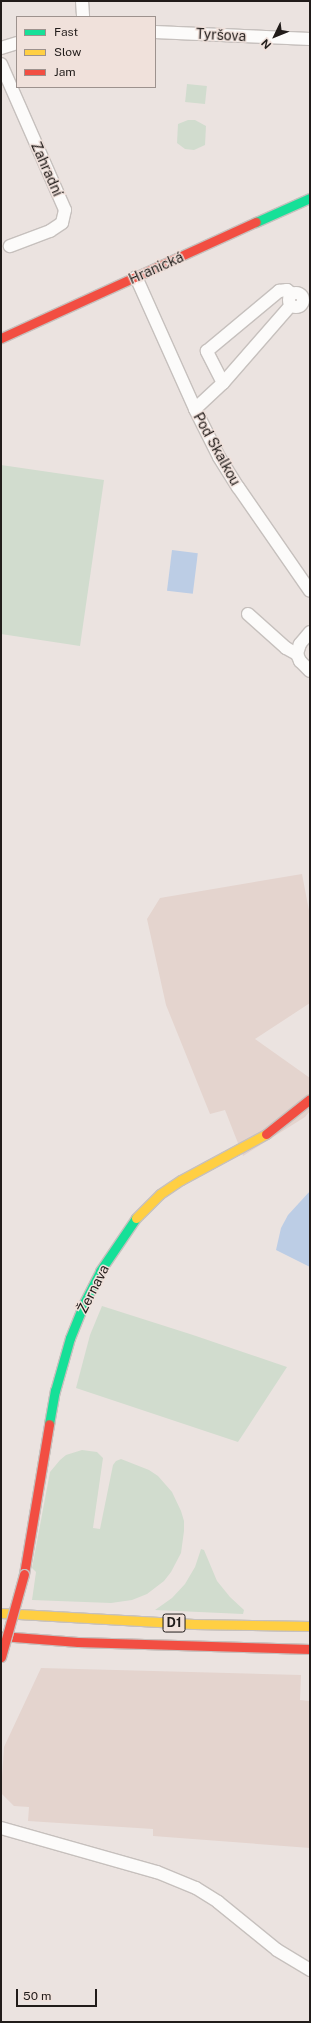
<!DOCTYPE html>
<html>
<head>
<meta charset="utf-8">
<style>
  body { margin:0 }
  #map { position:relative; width:311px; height:2023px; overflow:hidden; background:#ebe3e0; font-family:"Public Sans",sans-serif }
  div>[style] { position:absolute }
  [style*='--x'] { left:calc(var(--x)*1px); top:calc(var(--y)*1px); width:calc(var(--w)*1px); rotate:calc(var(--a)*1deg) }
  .built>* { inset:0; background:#e4d4ce }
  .green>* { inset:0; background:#d1dcce; transform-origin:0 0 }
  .water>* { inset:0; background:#bccde5; transform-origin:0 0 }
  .roads { filter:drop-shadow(1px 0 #c6c0bd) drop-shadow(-1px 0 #c6c0bd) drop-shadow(0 1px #c6c0bd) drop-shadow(0 -1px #c6c0bd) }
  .street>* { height:12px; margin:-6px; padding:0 6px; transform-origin:6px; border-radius:6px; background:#fcfbfa }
  .street>.ring { margin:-6px; padding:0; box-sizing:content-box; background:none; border:12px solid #fcfbfa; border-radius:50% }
  .fast>* { height:9px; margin:-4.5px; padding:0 4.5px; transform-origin:4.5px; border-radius:4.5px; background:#16e098 }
  .slow>* { height:9px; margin:-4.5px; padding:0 4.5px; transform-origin:4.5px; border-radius:4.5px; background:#ffcf43 }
  .jam>* { height:9px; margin:-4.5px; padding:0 4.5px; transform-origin:4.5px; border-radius:4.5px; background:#f24e42 }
  .bridges { filter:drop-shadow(1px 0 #c6c0bd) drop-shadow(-1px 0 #c6c0bd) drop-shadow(0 1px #c6c0bd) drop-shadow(0 -1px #c6c0bd) }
  .jam-bridge>* { height:9px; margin:-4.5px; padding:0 4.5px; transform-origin:4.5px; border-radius:4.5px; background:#f24e42 }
  span { translate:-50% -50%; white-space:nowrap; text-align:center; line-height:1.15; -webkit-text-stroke:3px #f0e1db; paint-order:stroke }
  .shield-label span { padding:1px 3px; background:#f0e1db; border:1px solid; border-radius:3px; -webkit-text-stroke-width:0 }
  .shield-label { font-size:13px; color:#211c1a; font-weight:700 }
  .street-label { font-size:14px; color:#211c1a }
  .frame { position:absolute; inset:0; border:2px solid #211c1a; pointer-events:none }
  .legend { position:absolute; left:16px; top:16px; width:140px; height:72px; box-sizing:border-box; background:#f0e1db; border:1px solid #9d928e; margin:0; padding:5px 7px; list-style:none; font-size:12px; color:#211c1a }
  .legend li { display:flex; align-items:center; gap:8px; height:20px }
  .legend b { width:20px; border:1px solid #9d928e }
  .north { position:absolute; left:255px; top:16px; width:40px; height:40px; -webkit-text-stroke:3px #f0e1db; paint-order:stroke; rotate:227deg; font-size:11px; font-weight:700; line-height:16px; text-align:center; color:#211c1a }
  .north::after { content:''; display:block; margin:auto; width:14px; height:18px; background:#211c1a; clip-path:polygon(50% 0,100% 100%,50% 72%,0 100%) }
  .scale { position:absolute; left:16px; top:1989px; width:81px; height:18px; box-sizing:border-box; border:2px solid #211c1a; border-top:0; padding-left:5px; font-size:12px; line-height:14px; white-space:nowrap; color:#211c1a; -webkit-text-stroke:3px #f0e1db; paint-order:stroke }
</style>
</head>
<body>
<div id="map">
  <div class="built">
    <div style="clip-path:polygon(302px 874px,310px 916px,310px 1003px,255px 1039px,310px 1078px,310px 1111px,305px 1117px,243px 1156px,225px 1110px,210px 1114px,166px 1005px,147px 919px,160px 898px)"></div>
    <div style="clip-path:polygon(41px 1668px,301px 1675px,300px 1700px,310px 1701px,310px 1848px,153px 1836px,153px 1829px,28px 1821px,29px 1807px,14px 1806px,1px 1793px,4px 1747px)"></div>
  </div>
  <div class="green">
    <div style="left:187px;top:84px;width:20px;height:18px;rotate:6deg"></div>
    <div style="clip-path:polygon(188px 120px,195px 120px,206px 126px,205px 145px,194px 150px,185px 149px,177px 143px,178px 124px)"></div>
    <div style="clip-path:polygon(1px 465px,104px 480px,80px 646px,1px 634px)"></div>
    <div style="clip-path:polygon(102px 1306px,193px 1335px,287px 1367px,238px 1442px,76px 1388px,90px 1335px)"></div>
    <div style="clip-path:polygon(82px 1450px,97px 1452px,103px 1458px,93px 1528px,100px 1529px,113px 1465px,116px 1461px,121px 1459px,149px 1470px,158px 1476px,172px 1492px,181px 1511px,184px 1521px,184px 1531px,181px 1553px,171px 1572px,164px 1581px,147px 1594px,132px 1600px,111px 1603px,32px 1600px,36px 1572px,32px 1568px,50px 1472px,60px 1460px,66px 1455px)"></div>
    <div style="clip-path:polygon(201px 1549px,204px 1550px,217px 1581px,230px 1597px,244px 1610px,243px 1614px,155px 1610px,172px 1598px,185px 1584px,195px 1567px)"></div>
  </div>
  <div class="water">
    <div style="left:172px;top:550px;width:26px;height:41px;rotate:7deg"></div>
    <div style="clip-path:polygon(310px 1191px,310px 1267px,276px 1250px,281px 1228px,288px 1215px)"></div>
  </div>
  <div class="roads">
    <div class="street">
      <div style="--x:82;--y:1;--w:16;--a:86"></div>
      <div style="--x:155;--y:32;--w:155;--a:2.6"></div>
      <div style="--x:1;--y:48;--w:17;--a:-17"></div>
      <div style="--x:1;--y:64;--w:159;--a:66.3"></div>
      <div style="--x:65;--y:210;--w:13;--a:103"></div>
      <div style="--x:62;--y:223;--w:14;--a:146"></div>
      <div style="--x:50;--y:231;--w:43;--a:159.4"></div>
      <div style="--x:136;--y:277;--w:145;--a:65.9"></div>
      <div style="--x:195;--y:409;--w:54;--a:63.4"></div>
      <div style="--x:219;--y:457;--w:36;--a:58"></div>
      <div style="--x:238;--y:487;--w:126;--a:55.3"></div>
      <div class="ring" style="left:289px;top:293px;width:2px;height:2px"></div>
      <div style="--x:223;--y:383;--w:36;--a:-117"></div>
      <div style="--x:207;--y:351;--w:94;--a:-39.8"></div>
      <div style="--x:279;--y:291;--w:8;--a:-7"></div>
      <div style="--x:287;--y:290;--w:6;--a:39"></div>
      <div style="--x:195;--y:409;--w:38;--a:-43"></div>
      <div style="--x:223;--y:383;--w:103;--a:-48.9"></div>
      <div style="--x:248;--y:614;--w:51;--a:41.8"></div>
      <div style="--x:286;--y:648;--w:13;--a:29"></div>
      <div style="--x:310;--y:632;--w:16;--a:130"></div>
      <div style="--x:300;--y:644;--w:10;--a:107"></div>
      <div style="--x:297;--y:654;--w:8;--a:67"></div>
      <div style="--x:300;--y:661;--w:14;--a:45"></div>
      <div style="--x:1;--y:1828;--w:162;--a:15.8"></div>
      <div style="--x:157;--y:1872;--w:42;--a:22.3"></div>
      <div style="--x:196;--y:1888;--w:26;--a:32"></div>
      <div style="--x:218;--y:1902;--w:76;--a:39.1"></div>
      <div style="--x:277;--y:1950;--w:39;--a:31"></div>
    </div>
    <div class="fast">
      <div style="--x:256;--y:222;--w:59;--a:-24"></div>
      <div style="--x:49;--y:1424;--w:34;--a:-80"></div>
      <div style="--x:55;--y:1391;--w:55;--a:-74.2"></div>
      <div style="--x:70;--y:1338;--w:38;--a:-68"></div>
      <div style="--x:84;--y:1303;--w:36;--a:-63"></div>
      <div style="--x:100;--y:1271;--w:64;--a:-55.8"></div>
    </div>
    <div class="slow">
      <div style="--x:136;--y:1218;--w:34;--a:-45"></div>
      <div style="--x:160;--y:1194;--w:25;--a:-34"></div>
      <div style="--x:181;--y:1180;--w:97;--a:-28.4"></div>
      <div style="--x:1;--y:1613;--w:193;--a:3.3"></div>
      <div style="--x:194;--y:1624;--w:116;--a:1"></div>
    </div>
    <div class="jam">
      <div style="--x:1;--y:338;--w:280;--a:-24.5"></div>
      <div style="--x:266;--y:1134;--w:56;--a:-38.5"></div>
      <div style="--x:24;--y:1574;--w:152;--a:-80.5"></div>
      <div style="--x:1;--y:1636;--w:77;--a:4.5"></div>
      <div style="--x:78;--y:1642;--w:232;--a:1.7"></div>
    </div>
  </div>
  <div class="bridges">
    <div class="jam-bridge">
      <div style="--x:1;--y:1657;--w:86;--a:-74.5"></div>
    </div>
  </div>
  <div class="shield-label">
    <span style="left:174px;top:1623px">D1</span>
  </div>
  <div class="street-label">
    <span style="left:221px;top:35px;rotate:3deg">Tyršova</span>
    <span style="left:47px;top:169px;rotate:66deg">Zahradní</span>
    <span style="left:156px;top:268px;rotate:-24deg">Hranická</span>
    <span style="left:217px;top:449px;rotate:61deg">Pod Skalkou</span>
    <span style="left:93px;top:1289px;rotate:-63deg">Žernava</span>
  </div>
  <div class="frame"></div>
  <ul class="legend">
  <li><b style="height:5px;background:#16e098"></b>Fast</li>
  <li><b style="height:5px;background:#ffcf43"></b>Slow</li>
  <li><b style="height:5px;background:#f24e42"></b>Jam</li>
  </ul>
  <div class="north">N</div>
  <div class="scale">50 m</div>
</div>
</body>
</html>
